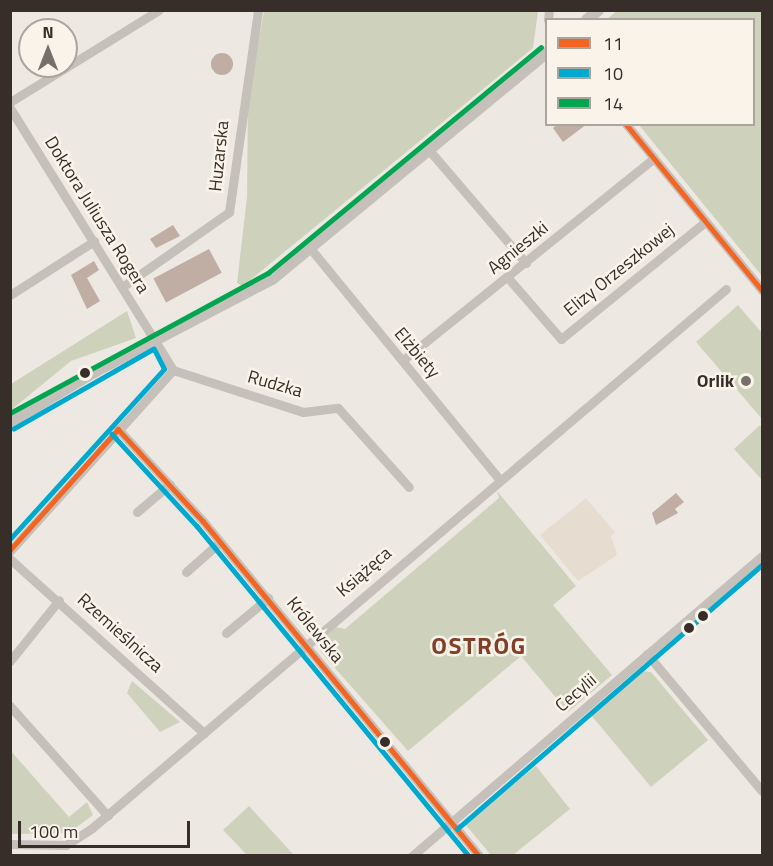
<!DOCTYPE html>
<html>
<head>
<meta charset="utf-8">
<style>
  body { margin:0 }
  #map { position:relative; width:773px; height:866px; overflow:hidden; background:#ede8e2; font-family:"Titillium Web",sans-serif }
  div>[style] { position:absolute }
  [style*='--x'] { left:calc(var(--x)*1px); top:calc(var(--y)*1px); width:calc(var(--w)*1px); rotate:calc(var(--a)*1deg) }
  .green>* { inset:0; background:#ced2bd }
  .plaza>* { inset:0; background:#e7dcd0 }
  .building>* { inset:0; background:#c0ada4; transform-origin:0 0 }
  .round { border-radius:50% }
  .minor>* { height:9px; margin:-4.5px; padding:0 4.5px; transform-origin:4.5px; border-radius:4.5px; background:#c6c0bb }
  .tertiary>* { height:12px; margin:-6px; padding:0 6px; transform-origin:6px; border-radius:6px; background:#c6c0bb }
  .bus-1>* { height:4.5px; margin:-2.25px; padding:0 2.25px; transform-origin:2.25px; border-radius:2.25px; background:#f26522 }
  .bus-2>* { height:4.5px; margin:-2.25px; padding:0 2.25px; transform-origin:2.25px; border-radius:2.25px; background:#00a9ce }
  .bus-3>* { height:4.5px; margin:-2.25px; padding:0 2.25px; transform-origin:2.25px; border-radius:2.25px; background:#00a651 }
  .dots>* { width:16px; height:16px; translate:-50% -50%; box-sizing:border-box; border:3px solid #f9f3ea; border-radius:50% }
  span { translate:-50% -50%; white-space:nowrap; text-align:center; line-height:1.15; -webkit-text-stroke:5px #f9f3ea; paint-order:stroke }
  .street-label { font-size:18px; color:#372e29 }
  .poi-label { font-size:18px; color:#372e29; font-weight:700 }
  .right { translate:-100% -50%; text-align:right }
  .district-label { font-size:24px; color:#823e26; font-weight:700; letter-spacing:1.5px }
  .frame { position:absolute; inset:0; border:12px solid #372e29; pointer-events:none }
  .legend { position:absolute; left:545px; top:18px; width:210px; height:108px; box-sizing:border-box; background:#f9f3ea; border:2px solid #aba49d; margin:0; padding:8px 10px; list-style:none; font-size:18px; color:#372e29 }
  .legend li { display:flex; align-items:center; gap:12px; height:30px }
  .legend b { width:30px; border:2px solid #aba49d }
  .north { position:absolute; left:18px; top:18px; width:60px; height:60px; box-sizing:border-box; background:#f9f3ea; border:2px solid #aba49d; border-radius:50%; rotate:0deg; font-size:16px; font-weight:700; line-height:24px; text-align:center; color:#372e29 }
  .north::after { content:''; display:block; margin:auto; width:21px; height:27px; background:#776f6a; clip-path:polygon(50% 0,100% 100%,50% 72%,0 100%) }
  .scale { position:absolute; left:18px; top:821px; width:172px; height:27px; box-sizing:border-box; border:3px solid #372e29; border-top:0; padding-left:8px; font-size:18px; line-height:21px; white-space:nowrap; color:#372e29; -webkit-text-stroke:4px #f9f3ea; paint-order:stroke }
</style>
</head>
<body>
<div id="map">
  <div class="green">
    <div style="clip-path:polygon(618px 10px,762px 11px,762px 276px,639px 125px,754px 124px,754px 20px,607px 19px)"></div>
    <div style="clip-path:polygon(264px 11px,538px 11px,533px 48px,243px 286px,237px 283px,247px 197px,248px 100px)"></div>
    <div style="clip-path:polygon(738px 305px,762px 333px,762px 419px,696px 342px)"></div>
    <div style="clip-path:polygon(127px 311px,136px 338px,71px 361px,11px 410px,11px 384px)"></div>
    <div style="clip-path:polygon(760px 425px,762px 428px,762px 480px,734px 449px)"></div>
    <div style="clip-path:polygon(497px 491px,576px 586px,553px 605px,612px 675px,568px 712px,521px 656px,408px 751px,321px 652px,318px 642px,335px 627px,345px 629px,499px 498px)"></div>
    <div style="clip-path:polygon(643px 671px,651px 672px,708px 740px,651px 787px,591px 715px)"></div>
    <div style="clip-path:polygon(132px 681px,180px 722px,160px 732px,127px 693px)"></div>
    <div style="clip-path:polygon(10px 750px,69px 817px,87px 802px,93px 815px,69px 833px,11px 834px)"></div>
    <div style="clip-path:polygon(536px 766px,570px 809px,513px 855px,491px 855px,465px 824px)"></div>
    <div style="clip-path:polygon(249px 806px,293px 854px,291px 855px,247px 855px,223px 830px)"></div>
  </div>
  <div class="plaza">
    <div style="clip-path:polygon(586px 498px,615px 532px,611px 536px,617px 555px,578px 581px,540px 535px)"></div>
  </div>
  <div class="building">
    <div class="round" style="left:211px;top:53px;width:22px;height:22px"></div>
    <div style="clip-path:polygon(558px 124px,587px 124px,563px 142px,553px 128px)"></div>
    <div style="clip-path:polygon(173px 225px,180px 236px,156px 248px,150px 239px)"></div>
    <div style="left:209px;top:249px;width:27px;height:63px;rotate:62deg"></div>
    <div style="clip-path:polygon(94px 261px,99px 270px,87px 278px,100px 301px,87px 309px,71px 275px)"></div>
    <div style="clip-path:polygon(676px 493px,684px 502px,675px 509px,678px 513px,656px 525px,652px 513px)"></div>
  </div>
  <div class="minor">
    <div style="--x:548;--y:20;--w:10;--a:-84"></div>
    <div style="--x:10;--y:102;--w:175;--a:-31.7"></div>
    <div style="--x:10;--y:108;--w:309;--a:58.1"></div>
    <div style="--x:173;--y:370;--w:244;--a:132"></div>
    <div style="--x:626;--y:124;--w:215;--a:50.7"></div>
    <div style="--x:429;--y:150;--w:149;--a:49.4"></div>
    <div style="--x:310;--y:248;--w:298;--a:50.7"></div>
    <div style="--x:508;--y:278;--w:81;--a:49"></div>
    <div style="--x:561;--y:339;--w:186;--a:-39.1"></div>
    <div style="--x:122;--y:287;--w:131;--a:-35"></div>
    <div style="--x:229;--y:212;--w:204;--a:-81.8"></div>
    <div style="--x:10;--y:295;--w:100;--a:-32.7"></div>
    <div style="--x:403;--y:360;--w:321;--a:-38.8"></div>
    <div style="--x:173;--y:370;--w:137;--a:17.9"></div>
    <div style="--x:303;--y:412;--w:35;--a:-7"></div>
    <div style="--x:338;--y:408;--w:106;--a:48.1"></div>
    <div style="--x:118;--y:429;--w:125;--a:47.3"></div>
    <div style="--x:203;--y:521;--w:434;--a:50.5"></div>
    <div style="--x:137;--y:512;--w:43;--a:-40.3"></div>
    <div style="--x:10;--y:559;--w:261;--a:41.9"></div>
    <div style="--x:186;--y:572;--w:45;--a:-41.4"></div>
    <div style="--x:226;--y:633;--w:55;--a:-39.8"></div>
    <div style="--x:647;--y:654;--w:179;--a:50"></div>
    <div style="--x:10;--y:661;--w:78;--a:-51.2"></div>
    <div style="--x:10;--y:706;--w:147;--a:48.3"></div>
    <div style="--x:10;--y:844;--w:56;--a:1"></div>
    <div style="--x:66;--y:845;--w:31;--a:-33"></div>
    <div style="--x:92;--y:828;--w:832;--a:-40.37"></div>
    <div style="--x:412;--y:856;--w:461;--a:-40.6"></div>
  </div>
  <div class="tertiary">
    <div style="--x:587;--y:20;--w:15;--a:-42"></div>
    <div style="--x:10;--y:422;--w:98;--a:-30.8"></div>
    <div style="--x:94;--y:372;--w:201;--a:-27.6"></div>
    <div style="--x:272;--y:279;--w:355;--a:-39.5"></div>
  </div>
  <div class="bus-1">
    <div style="--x:626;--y:124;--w:215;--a:50.7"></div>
    <div style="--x:118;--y:429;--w:125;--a:47.3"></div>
    <div style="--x:203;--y:521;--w:434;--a:50.5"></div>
    <div style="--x:10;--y:550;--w:162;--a:-48.2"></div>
  </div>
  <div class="bus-2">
    <div style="--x:112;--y:434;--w:125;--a:47.3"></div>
    <div style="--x:197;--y:526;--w:428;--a:50.5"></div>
    <div style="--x:10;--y:539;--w:229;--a:-47.8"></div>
    <div style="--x:164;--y:369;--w:22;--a:-117"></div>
    <div style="--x:154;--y:349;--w:161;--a:150.3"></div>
    <div style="--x:457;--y:829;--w:403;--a:-40.9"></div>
  </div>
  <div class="bus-3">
    <div style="--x:10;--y:413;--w:294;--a:-28.5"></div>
    <div style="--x:268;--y:273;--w:354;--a:-39.6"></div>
  </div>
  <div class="dots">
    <div style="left:85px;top:373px;background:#372e29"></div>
    <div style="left:746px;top:381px;background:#776f6a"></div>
    <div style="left:703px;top:616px;background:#372e29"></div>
    <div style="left:689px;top:628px;background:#372e29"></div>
    <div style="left:385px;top:742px;background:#372e29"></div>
  </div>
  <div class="street-label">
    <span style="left:219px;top:156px;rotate:-84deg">Huzarska</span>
    <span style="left:97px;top:215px;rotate:58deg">Doktora Juliusza Rogera</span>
    <span style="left:518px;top:248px;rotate:-39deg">Agnieszki</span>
    <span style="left:619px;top:270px;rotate:-39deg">Elizy Orzeszkowej</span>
    <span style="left:417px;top:353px;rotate:50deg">Elżbiety</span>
    <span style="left:275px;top:384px;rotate:16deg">Rudzka</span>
    <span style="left:364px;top:572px;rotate:-41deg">Książęca</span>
    <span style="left:315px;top:630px;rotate:51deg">Królewska</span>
    <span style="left:120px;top:633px;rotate:42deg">Rzemieślnicza</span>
    <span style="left:576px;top:693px;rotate:-41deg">Cecylii</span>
  </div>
  <div class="poi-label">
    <span class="right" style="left:734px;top:381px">Orlik</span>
  </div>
  <div class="district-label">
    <span style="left:479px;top:646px">OSTRÓG</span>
  </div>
  <div class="frame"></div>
  <ul class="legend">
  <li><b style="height:8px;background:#f26522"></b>11</li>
  <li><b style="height:8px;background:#00a9ce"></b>10</li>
  <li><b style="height:8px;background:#00a651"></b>14</li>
  </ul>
  <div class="north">N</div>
  <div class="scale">100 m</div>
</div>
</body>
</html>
